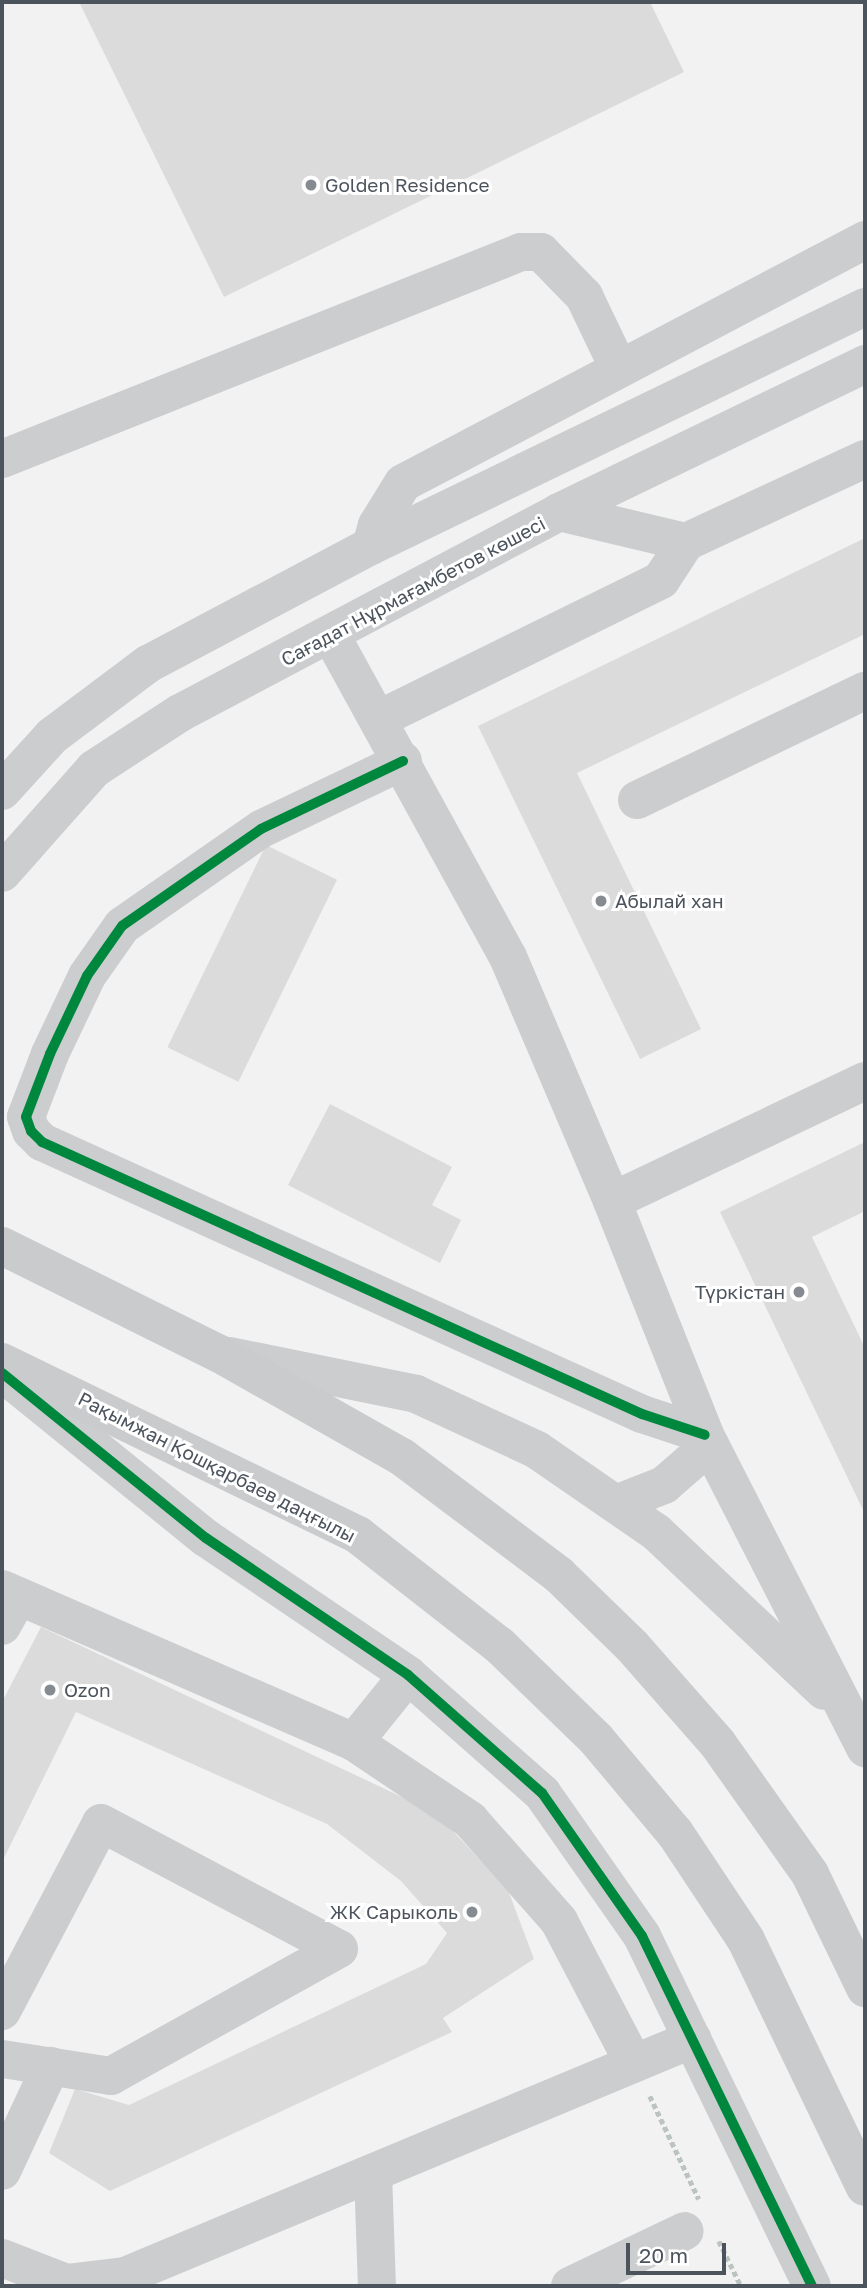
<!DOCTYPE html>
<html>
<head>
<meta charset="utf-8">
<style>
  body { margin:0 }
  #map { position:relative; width:867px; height:2288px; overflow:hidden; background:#f2f2f2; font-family:"Golos Text",sans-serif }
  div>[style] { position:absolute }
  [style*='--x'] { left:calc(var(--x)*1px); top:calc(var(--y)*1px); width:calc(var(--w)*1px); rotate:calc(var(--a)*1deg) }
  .building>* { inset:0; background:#dbdbdc; transform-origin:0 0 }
  .path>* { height:4.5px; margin-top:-2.25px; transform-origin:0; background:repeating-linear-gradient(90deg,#bbc4c2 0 5px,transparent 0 8.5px) }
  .minor>* { height:38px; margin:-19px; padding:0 19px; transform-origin:19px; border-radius:19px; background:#cccdcf }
  .major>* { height:38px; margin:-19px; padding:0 19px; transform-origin:19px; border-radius:19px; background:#c9cbcd }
  .cycleway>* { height:10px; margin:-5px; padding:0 5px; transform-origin:5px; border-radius:5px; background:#00873e }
  .dots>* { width:19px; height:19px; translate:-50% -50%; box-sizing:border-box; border:4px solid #fff; border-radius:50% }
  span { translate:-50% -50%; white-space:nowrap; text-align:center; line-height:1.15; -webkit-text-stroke:6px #fff; paint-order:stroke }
  .poi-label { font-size:19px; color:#4b535c }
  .left { translate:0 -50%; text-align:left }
  .right { translate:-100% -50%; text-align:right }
  .street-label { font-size:19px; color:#4b535c }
  .frame { position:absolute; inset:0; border:4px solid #4b535c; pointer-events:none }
  .scale { position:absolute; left:626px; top:2243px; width:100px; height:32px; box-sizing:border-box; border:4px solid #4b535c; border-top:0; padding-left:9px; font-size:21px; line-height:24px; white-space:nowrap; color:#4b535c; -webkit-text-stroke:5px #fff; paint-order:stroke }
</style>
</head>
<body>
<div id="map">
  <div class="building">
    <div style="clip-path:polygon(79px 2px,650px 2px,684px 72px,224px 297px)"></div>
    <div style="clip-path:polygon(865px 538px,865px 634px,577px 773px,701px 1029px,640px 1059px,478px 726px)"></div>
    <div style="left:266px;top:845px;width:79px;height:225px;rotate:26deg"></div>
    <div style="clip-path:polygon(330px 1104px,452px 1167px,432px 1205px,461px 1220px,440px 1263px,288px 1185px)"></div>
    <div style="clip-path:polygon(865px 1142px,865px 1211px,812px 1237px,865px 1348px,865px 1514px,720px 1212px)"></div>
    <div style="clip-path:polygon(41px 1627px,436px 1813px,508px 1890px,534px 1959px,443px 2018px,452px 2032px,110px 2191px,49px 2153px,75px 2089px,129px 2105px,426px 1964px,447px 1933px,401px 1881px,327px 1824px,76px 1712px,2px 1862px,2px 1702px)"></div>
  </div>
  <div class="path">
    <div style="--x:650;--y:2096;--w:114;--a:64.6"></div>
    <div style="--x:719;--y:2241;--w:50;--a:63.9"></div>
  </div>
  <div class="minor">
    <div style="--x:2;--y:459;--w:559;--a:-21.74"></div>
    <div style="--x:521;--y:252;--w:20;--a:0"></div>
    <div style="--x:541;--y:252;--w:62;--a:45.7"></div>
    <div style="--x:584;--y:296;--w:79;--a:64.4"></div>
    <div style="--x:559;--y:512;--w:130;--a:13.3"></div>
    <div style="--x:686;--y:542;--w:197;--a:-24.9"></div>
    <div style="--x:371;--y:546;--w:22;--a:-74"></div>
    <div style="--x:377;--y:525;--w:49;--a:-58.2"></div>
    <div style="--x:403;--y:483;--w:522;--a:-27.74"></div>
    <div style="--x:332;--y:637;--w:365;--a:61.2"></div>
    <div style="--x:508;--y:957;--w:265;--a:66.9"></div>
    <div style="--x:381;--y:718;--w:312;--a:-26.2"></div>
    <div style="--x:661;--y:580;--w:45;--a:-56.7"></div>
    <div style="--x:403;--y:761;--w:157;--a:154.4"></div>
    <div style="--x:261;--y:829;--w:169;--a:145.1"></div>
    <div style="--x:122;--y:926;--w:61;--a:125"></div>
    <div style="--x:87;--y:976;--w:86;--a:115.4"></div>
    <div style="--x:50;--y:1054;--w:67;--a:110.9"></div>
    <div style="--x:26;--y:1117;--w:15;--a:70"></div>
    <div style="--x:31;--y:1131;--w:16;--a:45"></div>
    <div style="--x:42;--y:1142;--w:659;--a:24.39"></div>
    <div style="--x:642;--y:1414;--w:66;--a:18.4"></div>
    <div style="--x:2;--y:791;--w:74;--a:-47.7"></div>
    <div style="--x:52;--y:736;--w:120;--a:-36.9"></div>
    <div style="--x:148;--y:664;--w:252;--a:-27.9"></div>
    <div style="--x:371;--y:546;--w:549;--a:-25.82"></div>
    <div style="--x:637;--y:800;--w:253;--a:-25.6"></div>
    <div style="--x:2;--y:873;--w:139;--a:-48.5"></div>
    <div style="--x:94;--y:769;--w:103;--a:-33.1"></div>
    <div style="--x:180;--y:713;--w:429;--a:-27.9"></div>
    <div style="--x:559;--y:512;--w:340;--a:-25.8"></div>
    <div style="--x:865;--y:1081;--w:280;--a:154.6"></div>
    <div style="--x:612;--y:1201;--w:252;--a:68.3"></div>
    <div style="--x:705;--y:1435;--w:352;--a:62.9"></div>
    <div style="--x:230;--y:1356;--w:190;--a:11.5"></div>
    <div style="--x:416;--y:1394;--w:133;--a:24.8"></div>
    <div style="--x:537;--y:1450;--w:145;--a:34.6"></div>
    <div style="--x:656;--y:1532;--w:231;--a:43.4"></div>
    <div style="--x:2;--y:1373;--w:262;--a:39"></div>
    <div style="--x:206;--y:1538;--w:244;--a:34.1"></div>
    <div style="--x:408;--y:1675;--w:179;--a:41.4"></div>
    <div style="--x:542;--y:1793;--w:174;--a:55"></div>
    <div style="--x:642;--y:1936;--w:389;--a:64.1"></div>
    <div style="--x:616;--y:1504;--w:52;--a:-21.6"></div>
    <div style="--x:664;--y:1485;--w:61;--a:-41"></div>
    <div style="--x:2;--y:1589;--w:384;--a:23.5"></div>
    <div style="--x:354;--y:1742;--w:140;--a:33.9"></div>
    <div style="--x:470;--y:1820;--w:135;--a:48.6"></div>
    <div style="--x:559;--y:1921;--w:161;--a:62.3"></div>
    <div style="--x:2;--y:1626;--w:33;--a:-61"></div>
    <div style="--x:354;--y:1742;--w:86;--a:-51.1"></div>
    <div style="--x:2;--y:2011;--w:212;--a:-62.2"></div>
    <div style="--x:101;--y:1823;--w:269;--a:27.9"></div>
    <div style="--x:339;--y:1949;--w:261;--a:150.9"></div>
    <div style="--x:111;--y:2076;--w:110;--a:-171.1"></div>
    <div style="--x:2;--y:2171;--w:116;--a:-65"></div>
    <div style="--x:373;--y:2173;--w:113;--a:88"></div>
    <div style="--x:2;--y:2258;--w:69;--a:21.3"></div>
    <div style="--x:66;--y:2283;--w:59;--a:-6.8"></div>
    <div style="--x:125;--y:2276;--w:615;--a:-22.65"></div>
    <div style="--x:570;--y:2286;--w:127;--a:-25.6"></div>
  </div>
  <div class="major">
    <div style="--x:2;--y:1246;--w:243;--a:26.4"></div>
    <div style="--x:220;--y:1354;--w:209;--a:29.5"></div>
    <div style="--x:402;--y:1457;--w:196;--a:36.9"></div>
    <div style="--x:559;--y:1575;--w:102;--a:44.2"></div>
    <div style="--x:632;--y:1646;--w:130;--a:48.7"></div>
    <div style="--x:718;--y:1744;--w:159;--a:54.7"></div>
    <div style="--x:810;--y:1874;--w:127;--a:64.2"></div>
    <div style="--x:2;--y:1362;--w:396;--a:25.9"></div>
    <div style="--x:358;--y:1535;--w:179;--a:38"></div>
    <div style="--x:499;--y:1645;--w:135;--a:44.1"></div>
    <div style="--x:596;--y:1739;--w:123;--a:50"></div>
    <div style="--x:675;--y:1833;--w:128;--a:56.4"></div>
    <div style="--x:746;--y:1940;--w:274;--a:64.3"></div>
  </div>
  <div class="cycleway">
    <div style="--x:403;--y:761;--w:157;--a:154.4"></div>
    <div style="--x:261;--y:829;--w:169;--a:145.1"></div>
    <div style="--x:122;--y:926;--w:61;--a:125"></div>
    <div style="--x:87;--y:976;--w:86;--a:115.4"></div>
    <div style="--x:50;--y:1054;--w:67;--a:110.9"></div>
    <div style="--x:26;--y:1117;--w:15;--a:70"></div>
    <div style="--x:31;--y:1131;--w:16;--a:45"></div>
    <div style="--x:42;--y:1142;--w:659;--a:24.39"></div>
    <div style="--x:642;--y:1414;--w:66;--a:18.4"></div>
    <div style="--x:2;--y:1373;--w:262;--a:39"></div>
    <div style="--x:206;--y:1538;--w:244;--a:34.1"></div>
    <div style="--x:408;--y:1675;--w:179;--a:41.4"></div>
    <div style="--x:542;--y:1793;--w:174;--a:55"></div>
    <div style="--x:642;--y:1936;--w:389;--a:64.1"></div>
  </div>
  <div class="dots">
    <div style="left:311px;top:185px;background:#858b90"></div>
    <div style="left:601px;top:901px;background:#858b90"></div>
    <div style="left:799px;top:1292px;background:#858b90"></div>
    <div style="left:50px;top:1690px;background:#858b90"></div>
    <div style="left:472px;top:1912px;background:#858b90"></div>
  </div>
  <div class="poi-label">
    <span class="left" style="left:325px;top:185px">Golden Residence</span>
    <span class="left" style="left:615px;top:901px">Абылай хан</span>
    <span class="right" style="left:785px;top:1292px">Түркістан</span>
    <span class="left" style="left:64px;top:1690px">Ozon</span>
    <span class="right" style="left:458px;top:1912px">ЖК Сарыколь</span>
  </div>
  <div class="street-label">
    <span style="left:413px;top:591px;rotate:-28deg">Сағадат Нұрмағамбетов көшесі</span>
    <span style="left:217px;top:1467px;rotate:27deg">Рақымжан Қошқарбаев даңғылы</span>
  </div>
  <div class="frame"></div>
  <div class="scale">20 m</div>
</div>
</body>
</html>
